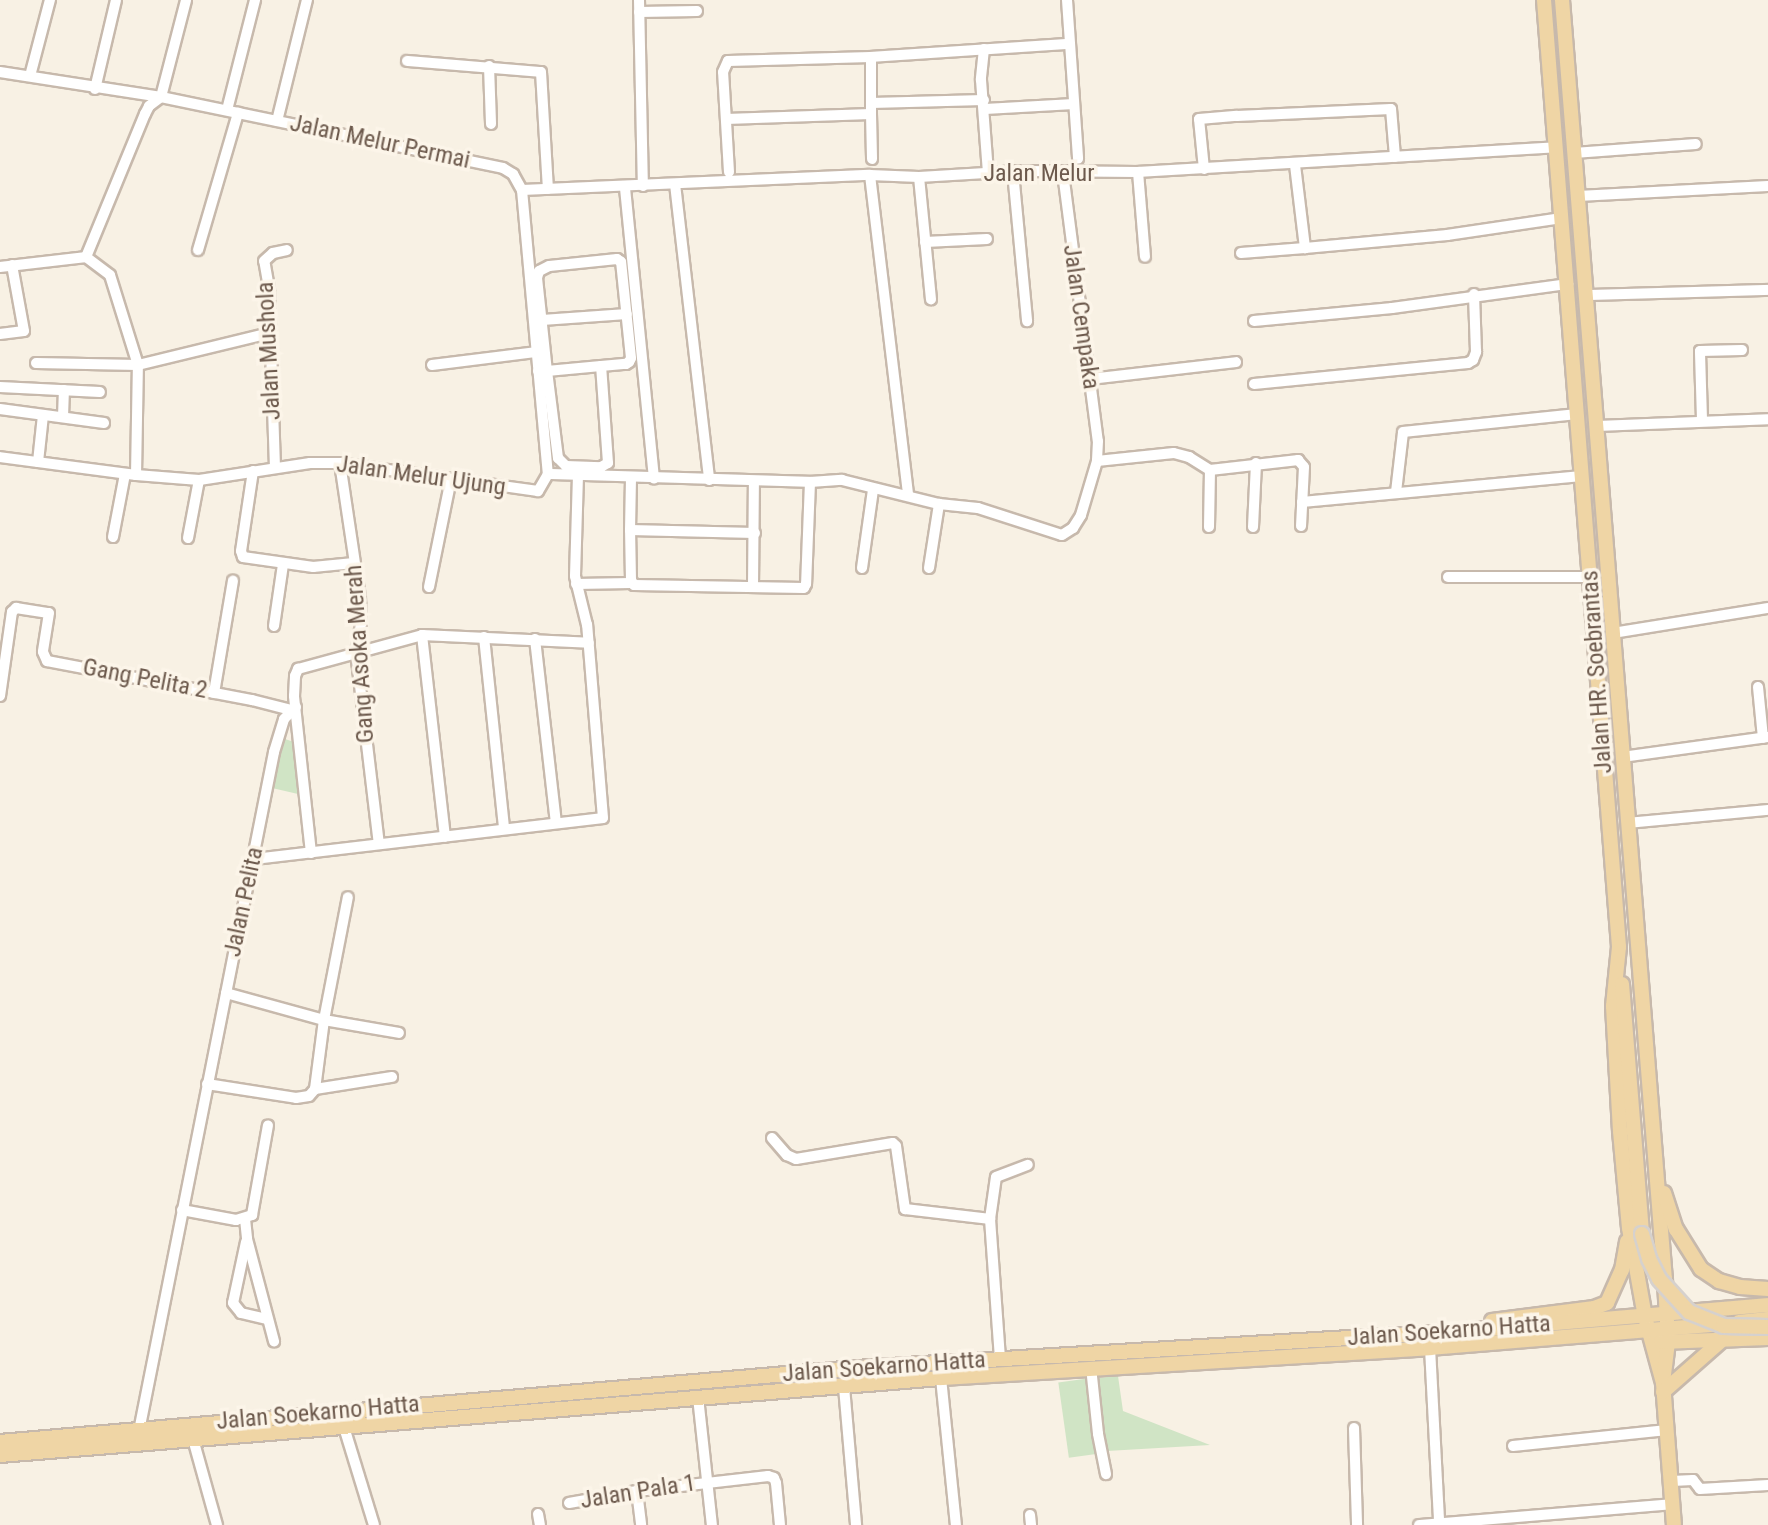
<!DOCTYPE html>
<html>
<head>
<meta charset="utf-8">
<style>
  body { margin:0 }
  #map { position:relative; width:1768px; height:1525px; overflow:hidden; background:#f8f1e4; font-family:"Roboto Condensed",sans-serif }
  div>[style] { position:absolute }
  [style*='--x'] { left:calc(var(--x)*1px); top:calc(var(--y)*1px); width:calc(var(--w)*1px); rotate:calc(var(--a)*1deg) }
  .green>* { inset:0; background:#d0e4c5; transform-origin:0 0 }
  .roads { filter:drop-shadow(2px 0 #c7b9ac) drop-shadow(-2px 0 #c7b9ac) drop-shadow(0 2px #c7b9ac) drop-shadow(0 -2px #c7b9ac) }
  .minor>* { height:10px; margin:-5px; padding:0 5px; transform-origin:5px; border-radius:5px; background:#fff }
  .major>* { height:14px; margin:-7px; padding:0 7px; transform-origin:7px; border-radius:7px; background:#efd5a5 }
  .bridges { filter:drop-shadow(2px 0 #d6d1cd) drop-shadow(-2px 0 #d6d1cd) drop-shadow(0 2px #d6d1cd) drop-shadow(0 -2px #d6d1cd) }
  .major-bridge>* { height:14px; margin:-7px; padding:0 7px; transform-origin:7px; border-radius:7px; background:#efd5a5 }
  span { translate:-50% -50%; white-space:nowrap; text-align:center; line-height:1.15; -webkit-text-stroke:7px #fcf5e9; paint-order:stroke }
  .street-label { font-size:24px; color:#6d5a4d }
</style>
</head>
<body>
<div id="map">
  <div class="green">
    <div style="clip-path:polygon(282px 738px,294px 742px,298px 794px,272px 788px)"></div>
    <div style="clip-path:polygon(1118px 1376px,1123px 1411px,1210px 1445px,1107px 1451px,1100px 1440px,1096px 1378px)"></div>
    <div style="left:1091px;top:1378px;width:76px;height:33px;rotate:82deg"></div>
  </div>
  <div class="roads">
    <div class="minor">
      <div style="--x:639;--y:0;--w:186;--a:88.8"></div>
      <div style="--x:1067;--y:0;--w:159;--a:86"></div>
      <div style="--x:639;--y:12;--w:58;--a:-1"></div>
      <div style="--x:984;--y:49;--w:31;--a:96"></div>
      <div style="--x:981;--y:80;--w:93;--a:85.7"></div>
      <div style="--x:407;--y:61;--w:134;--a:4.7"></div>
      <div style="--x:541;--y:72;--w:117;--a:86.6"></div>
      <div style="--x:489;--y:66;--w:58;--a:88"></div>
      <div style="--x:0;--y:72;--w:163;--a:8.8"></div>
      <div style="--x:161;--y:97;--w:349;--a:11.7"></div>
      <div style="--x:503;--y:168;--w:12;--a:31"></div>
      <div style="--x:513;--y:174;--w:18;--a:61"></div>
      <div style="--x:522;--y:190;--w:285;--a:84.8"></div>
      <div style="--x:548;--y:474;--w:20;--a:120"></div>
      <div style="--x:538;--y:491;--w:200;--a:-172"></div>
      <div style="--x:340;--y:463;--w:30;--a:180"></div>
      <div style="--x:310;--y:463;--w:112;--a:171.3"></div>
      <div style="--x:199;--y:480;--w:63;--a:-175.5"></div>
      <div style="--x:136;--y:475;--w:137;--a:-172.5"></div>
      <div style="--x:30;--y:76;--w:79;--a:-75.3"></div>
      <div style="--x:95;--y:89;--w:91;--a:-76.7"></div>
      <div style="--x:161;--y:97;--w:100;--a:-75.5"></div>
      <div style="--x:871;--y:103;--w:113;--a:-1.5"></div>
      <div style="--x:985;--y:109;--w:89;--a:-3.2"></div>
      <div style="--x:227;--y:110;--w:114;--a:-75.7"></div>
      <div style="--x:871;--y:114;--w:45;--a:88.7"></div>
      <div style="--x:726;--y:119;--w:145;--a:-2"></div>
      <div style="--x:871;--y:114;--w:57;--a:-90"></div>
      <div style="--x:277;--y:121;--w:125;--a:-76.1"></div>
      <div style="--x:1574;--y:153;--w:122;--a:-4.2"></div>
      <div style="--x:1295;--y:165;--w:84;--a:83.1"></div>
      <div style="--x:1305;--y:248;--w:143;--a:-5.2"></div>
      <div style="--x:1447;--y:235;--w:116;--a:-8.4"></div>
      <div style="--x:1204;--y:169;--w:50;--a:-95.7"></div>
      <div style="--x:1199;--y:119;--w:38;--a:-5"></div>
      <div style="--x:1237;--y:116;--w:154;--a:-2.6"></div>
      <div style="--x:1391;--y:109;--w:48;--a:85.2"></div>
      <div style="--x:729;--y:172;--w:100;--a:-93.4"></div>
      <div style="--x:723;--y:72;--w:12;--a:-66"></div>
      <div style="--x:728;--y:61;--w:143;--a:-1.6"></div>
      <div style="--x:871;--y:57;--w:198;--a:-3.8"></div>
      <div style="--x:1013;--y:172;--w:150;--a:84.6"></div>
      <div style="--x:1138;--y:172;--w:85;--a:85.3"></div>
      <div style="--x:1063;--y:173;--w:270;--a:82.6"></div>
      <div style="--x:1098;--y:441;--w:20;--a:93"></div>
      <div style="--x:870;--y:175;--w:323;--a:83.2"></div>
      <div style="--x:919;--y:177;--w:123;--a:84.4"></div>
      <div style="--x:675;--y:184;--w:298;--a:83.4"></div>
      <div style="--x:625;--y:188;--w:292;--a:84.3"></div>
      <div style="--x:522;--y:190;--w:348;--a:-2.5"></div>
      <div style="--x:870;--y:175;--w:49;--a:2.3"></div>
      <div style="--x:919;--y:177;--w:100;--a:-3.4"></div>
      <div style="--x:1019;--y:171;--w:119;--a:0.5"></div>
      <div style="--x:1138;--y:172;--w:418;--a:-3.4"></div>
      <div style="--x:1578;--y:196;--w:190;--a:-3"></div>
      <div style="--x:925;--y:242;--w:62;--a:-2.8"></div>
      <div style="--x:198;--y:250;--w:143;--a:-73.7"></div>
      <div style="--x:1241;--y:253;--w:64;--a:-4.5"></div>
      <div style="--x:0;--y:267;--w:87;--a:-6.6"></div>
      <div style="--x:1586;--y:295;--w:182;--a:-1.6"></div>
      <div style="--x:542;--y:320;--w:85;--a:-4"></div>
      <div style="--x:1254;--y:321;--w:139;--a:-5.4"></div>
      <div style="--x:1392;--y:308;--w:178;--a:-7.8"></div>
      <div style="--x:0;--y:334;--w:24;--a:-7"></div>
      <div style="--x:24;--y:331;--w:67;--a:-100.3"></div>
      <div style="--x:36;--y:363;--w:102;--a:1.1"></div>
      <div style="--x:138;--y:365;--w:135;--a:-13.7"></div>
      <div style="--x:432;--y:365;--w:106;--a:-7.1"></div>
      <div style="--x:538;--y:371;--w:9;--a:0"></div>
      <div style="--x:547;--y:371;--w:54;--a:-5.3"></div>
      <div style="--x:601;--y:366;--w:25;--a:-5"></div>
      <div style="--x:626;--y:364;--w:4;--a:-34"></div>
      <div style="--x:629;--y:362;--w:4;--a:-63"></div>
      <div style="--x:631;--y:358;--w:97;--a:-95.9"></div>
      <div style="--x:621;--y:262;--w:5;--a:-143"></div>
      <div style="--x:617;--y:259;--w:68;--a:174.1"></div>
      <div style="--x:549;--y:266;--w:11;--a:153"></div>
      <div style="--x:539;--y:271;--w:7;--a:106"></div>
      <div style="--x:537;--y:278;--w:94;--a:83.9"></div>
      <div style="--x:547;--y:371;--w:88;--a:82.8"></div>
      <div style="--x:558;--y:458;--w:11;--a:45"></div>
      <div style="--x:566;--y:466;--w:35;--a:2"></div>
      <div style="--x:601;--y:467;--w:8;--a:-30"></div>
      <div style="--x:608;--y:463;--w:97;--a:-94.1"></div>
      <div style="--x:1090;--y:379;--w:147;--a:-6.6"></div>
      <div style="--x:1254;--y:384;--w:215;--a:-5.6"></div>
      <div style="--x:1468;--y:363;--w:6;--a:-31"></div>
      <div style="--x:1473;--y:360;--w:9;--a:-69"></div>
      <div style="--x:1476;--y:352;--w:58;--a:-92"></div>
      <div style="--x:0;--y:387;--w:100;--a:2.9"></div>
      <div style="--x:0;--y:409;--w:105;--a:7.7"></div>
      <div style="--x:63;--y:417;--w:27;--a:-88"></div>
      <div style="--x:1702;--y:420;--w:69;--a:-91.7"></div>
      <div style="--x:1700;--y:351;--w:42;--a:-1.4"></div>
      <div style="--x:1597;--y:426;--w:171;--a:-2.3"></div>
      <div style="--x:38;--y:462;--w:47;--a:-83.9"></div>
      <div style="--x:340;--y:463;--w:135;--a:81.5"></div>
      <div style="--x:360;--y:597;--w:27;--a:88"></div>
      <div style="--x:361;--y:624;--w:28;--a:100"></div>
      <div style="--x:356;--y:652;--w:193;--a:83.2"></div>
      <div style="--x:275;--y:468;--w:180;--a:-91.9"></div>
      <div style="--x:269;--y:288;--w:27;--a:-100"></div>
      <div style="--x:264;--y:261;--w:12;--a:-42"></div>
      <div style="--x:273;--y:253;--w:14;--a:-12"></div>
      <div style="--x:253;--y:471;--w:81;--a:98.5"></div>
      <div style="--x:241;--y:551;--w:6;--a:72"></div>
      <div style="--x:243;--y:557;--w:71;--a:8.1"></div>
      <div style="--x:313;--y:567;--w:41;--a:-5.6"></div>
      <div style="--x:548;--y:474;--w:262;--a:1.7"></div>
      <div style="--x:810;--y:482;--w:102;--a:92.2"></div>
      <div style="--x:806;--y:584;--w:4;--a:117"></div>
      <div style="--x:804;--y:588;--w:170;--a:-179"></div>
      <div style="--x:634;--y:585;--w:6;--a:-121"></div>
      <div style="--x:631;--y:580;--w:50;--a:-91.1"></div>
      <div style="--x:136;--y:475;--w:110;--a:-89"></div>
      <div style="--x:138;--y:365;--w:94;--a:-107.3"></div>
      <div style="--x:110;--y:275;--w:30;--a:-143"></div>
      <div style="--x:86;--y:257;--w:155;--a:-67.6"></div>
      <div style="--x:145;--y:114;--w:9;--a:-63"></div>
      <div style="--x:149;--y:106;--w:15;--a:-37"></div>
      <div style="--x:631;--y:478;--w:52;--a:91.1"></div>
      <div style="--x:630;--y:530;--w:125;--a:1.4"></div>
      <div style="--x:810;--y:482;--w:32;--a:-4"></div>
      <div style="--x:842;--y:480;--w:100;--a:13.9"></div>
      <div style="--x:939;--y:504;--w:39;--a:6"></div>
      <div style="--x:978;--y:508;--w:88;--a:17.8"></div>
      <div style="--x:1062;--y:535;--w:13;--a:-32"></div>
      <div style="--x:1073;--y:528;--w:15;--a:-58"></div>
      <div style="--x:1081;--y:515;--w:56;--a:-73.5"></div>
      <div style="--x:1097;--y:461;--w:77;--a:-5.9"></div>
      <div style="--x:1174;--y:453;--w:16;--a:15"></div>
      <div style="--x:1189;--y:457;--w:25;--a:32"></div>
      <div style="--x:1210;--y:470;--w:89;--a:-6.5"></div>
      <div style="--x:1298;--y:460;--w:9;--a:49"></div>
      <div style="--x:1304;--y:467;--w:59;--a:92.9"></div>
      <div style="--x:1396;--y:492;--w:60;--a:-83.3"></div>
      <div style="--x:1403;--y:432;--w:175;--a:-5.9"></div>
      <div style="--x:1302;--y:502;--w:281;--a:-5.3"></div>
      <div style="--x:1209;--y:527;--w:57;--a:-89"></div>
      <div style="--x:1253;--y:527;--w:64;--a:-87.3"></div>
      <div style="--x:113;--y:537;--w:64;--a:-79.2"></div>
      <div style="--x:188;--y:538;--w:59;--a:-79.3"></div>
      <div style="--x:862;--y:568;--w:79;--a:-82"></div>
      <div style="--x:929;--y:568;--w:65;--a:-81.1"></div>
      <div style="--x:1448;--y:577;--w:142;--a:0"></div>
      <div style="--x:576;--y:584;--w:55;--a:-1"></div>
      <div style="--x:429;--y:587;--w:110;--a:-78.5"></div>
      <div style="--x:753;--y:587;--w:105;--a:-89.5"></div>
      <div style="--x:274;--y:626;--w:63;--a:-81.7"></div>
      <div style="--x:1613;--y:633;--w:157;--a:-9.2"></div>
      <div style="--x:422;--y:635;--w:203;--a:83.5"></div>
      <div style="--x:484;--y:637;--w:192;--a:84"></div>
      <div style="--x:535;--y:639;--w:185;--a:83.5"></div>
      <div style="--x:1758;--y:687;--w:51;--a:84.4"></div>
      <div style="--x:214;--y:693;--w:114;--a:-80.4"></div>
      <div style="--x:0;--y:696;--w:85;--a:-81.9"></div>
      <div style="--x:12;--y:612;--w:6;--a:-45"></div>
      <div style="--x:16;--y:608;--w:33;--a:9"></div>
      <div style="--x:49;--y:613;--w:39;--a:99"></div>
      <div style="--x:43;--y:652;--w:10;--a:66"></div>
      <div style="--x:47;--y:661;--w:209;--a:10.8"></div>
      <div style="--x:252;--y:700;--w:40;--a:14.4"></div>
      <div style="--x:1622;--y:757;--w:147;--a:-7.8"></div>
      <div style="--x:1627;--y:823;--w:142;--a:-5.3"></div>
      <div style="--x:311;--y:853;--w:158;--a:-96.2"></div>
      <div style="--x:294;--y:696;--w:20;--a:-87"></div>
      <div style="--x:295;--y:676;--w:8;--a:-67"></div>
      <div style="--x:298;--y:669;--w:129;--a:-15.3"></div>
      <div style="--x:422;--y:635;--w:167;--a:2.7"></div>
      <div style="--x:255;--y:859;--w:350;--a:-6.7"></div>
      <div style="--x:603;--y:818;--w:194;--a:-94.7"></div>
      <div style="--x:587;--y:625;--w:50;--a:-103.8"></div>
      <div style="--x:575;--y:576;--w:102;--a:-88.3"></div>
      <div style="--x:226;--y:993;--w:102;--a:15.4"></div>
      <div style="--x:324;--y:1020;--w:76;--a:9.8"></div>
      <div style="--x:207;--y:1084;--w:90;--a:8.9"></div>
      <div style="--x:296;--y:1098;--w:13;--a:-9"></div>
      <div style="--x:309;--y:1096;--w:9;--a:-49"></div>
      <div style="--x:315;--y:1089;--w:78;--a:-8.9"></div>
      <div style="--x:315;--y:1089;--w:70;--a:-82.6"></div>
      <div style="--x:324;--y:1020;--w:125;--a:-79"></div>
      <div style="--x:772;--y:1138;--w:23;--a:49"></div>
      <div style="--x:787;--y:1155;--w:10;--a:24"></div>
      <div style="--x:796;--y:1159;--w:98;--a:-9.4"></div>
      <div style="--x:893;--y:1143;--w:4;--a:45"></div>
      <div style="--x:896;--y:1146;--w:64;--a:81.9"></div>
      <div style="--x:905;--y:1209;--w:86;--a:6.7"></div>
      <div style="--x:990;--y:1219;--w:140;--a:85.9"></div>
      <div style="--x:182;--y:1210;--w:55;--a:10.5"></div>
      <div style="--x:236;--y:1220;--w:17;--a:-17"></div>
      <div style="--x:252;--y:1215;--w:91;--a:-79.9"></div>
      <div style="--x:245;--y:1219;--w:20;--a:84"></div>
      <div style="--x:247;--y:1239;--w:106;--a:75.2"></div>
      <div style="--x:990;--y:1219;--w:42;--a:-81.9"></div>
      <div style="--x:996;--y:1177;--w:34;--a:-21"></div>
      <div style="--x:246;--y:1242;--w:62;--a:102"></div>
      <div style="--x:233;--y:1303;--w:13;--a:51"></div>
      <div style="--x:241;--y:1313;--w:27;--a:13"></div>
      <div style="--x:1430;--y:1348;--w:174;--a:87"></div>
      <div style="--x:1091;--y:1367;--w:67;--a:84"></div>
      <div style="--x:1098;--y:1434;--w:41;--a:78.7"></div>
      <div style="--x:941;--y:1378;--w:148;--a:84.2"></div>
      <div style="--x:844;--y:1387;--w:139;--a:85"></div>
      <div style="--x:698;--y:1397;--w:129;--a:83.8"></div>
      <div style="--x:344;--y:1427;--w:102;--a:73"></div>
      <div style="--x:1354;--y:1428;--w:97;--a:88.2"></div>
      <div style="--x:139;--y:1431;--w:692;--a:-78.75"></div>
      <div style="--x:274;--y:752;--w:34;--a:-73"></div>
      <div style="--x:284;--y:719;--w:17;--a:-45"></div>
      <div style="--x:193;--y:1439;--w:89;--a:74.4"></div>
      <div style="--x:1513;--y:1446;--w:155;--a:-5.9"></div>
      <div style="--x:1672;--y:1481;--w:21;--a:-3"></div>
      <div style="--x:1693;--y:1480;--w:11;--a:52"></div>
      <div style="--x:1700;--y:1489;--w:68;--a:-3.4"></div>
      <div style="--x:637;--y:1491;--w:34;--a:83"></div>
      <div style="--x:569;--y:1503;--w:69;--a:-10"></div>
      <div style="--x:637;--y:1491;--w:132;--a:-6.5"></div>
      <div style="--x:768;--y:1476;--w:6;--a:18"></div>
      <div style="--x:774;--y:1478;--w:5;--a:68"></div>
      <div style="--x:776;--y:1483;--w:42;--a:84.6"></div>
      <div style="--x:538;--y:1514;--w:11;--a:80"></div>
      <div style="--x:1030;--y:1515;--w:10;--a:84"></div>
      <div style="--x:1419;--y:1525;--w:254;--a:-4.7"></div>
    </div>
    <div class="major">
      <div style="--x:1544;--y:0;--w:950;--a:85.47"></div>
      <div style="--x:1619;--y:947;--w:59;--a:95.8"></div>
      <div style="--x:1613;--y:1006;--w:125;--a:86.8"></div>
      <div style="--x:1620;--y:1131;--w:97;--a:84.7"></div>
      <div style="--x:1629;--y:1228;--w:90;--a:79.8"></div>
      <div style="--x:1645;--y:1317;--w:68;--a:74.7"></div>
      <div style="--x:1663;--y:1383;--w:142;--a:85.6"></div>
      <div style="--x:1562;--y:0;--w:1283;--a:85.4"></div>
      <div style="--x:1665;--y:1279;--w:63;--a:87.3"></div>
      <div style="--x:1668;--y:1342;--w:35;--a:97"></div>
      <div style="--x:1622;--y:984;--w:251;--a:85.4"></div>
      <div style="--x:1664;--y:1193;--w:38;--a:72"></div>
      <div style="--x:1676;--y:1229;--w:47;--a:58"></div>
      <div style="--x:1701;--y:1269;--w:22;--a:34"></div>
      <div style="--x:1719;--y:1281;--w:22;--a:16"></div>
      <div style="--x:1740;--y:1287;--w:28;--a:4"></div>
      <div style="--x:1492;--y:1321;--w:103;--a:-7.3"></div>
      <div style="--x:1594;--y:1308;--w:14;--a:-21"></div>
      <div style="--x:1607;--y:1303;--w:36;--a:-66"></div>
      <div style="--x:1622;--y:1270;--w:29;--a:-80"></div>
      <div style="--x:1739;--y:1322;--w:29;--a:-6"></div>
      <div style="--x:1661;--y:1342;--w:107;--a:-2.1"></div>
      <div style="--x:1663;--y:1392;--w:76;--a:-41.3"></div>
      <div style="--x:0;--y:1442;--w:859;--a:-4.94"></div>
      <div style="--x:856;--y:1368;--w:609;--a:-3.48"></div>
      <div style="--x:1464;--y:1331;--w:305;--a:-4.9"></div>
      <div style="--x:0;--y:1455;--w:944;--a:-4.68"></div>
      <div style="--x:941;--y:1378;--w:490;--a:-3.5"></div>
      <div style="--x:1430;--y:1348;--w:290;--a:-4.7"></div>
    </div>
  </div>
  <div class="bridges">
    <div class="major-bridge">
      <div style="--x:1642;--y:1234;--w:26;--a:74"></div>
      <div style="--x:1649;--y:1259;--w:22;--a:63"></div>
      <div style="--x:1659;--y:1279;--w:45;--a:47.7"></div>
      <div style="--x:1689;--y:1312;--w:37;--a:22"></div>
      <div style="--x:1723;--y:1326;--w:45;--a:1.3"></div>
    </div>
  </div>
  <div class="street-label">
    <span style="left:380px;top:142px;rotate:12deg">Jalan Melur Permai</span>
    <span style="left:1039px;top:174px">Jalan Melur</span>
    <span style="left:1081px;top:317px;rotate:82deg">Jalan Cempaka</span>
    <span style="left:269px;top:351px;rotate:-93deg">Jalan Mushola</span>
    <span style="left:421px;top:476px;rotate:8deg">Jalan Melur Ujung</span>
    <span style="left:360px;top:654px;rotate:-94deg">Gang Asoka Merah</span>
    <span style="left:1597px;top:672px;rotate:-94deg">Jalan HR. Soebrantas</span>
    <span style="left:145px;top:679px;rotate:11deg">Gang Pelita 2</span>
    <span style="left:244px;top:902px;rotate:-78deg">Jalan Pelita</span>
    <span style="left:1449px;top:1331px;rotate:-4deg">Jalan Soekarno Hatta</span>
    <span style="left:884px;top:1367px;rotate:-4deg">Jalan Soekarno Hatta</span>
    <span style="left:318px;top:1413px;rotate:-5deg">Jalan Soekarno Hatta</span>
    <span style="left:638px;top:1492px;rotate:-9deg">Jalan Pala 1</span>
  </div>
</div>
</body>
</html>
